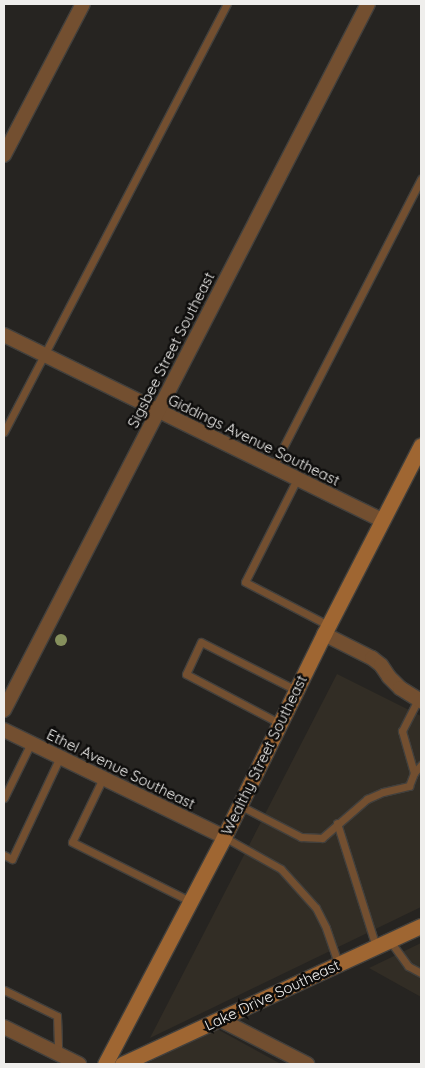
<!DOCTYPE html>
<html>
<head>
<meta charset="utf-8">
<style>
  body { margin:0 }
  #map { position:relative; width:425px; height:1068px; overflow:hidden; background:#262421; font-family:Quicksand,sans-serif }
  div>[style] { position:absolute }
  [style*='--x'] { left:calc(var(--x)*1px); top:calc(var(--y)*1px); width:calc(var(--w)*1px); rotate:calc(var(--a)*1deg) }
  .built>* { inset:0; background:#322d25 }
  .roads { filter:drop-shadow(1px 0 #42403d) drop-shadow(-1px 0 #42403d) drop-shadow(0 1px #42403d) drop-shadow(0 -1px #42403d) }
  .lane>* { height:7px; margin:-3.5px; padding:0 3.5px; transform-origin:3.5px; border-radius:3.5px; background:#734f30 }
  .street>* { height:14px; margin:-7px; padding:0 7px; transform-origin:7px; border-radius:7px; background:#734f30 }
  .secondary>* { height:15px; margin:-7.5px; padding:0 7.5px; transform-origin:7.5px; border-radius:7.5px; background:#9f6632 }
  .trees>* { width:12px; height:12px; margin:-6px; border-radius:50%; background:#86905d }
  span { translate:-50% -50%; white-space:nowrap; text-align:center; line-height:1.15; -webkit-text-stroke:5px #0e0d0c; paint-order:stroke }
  .street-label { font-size:15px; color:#efeeec }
  .frame { position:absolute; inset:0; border:5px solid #efeeec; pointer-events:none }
</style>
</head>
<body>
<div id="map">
  <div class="built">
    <div style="clip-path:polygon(337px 674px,421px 716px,421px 907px,150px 1038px)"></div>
    <div style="clip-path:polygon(421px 943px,421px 997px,369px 968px)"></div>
    <div style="clip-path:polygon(217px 1029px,281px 1064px,145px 1064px)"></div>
  </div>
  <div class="roads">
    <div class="lane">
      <div style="--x:4;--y:432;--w:483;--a:-62.5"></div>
      <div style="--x:273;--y:467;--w:324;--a:-62.8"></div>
      <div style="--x:297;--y:479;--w:115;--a:116.8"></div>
      <div style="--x:245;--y:582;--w:93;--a:27.4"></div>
      <div style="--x:279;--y:723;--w:105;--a:-152.2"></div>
      <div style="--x:186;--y:674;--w:35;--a:-65"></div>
      <div style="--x:201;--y:642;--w:106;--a:26.8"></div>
      <div style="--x:414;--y:773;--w:44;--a:-105.9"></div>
      <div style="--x:402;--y:731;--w:36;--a:-63"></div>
      <div style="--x:103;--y:778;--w:71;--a:115.8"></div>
      <div style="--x:72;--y:842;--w:132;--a:26.6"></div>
      <div style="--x:4;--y:798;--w:61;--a:-63.9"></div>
      <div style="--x:239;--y:805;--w:70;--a:27.3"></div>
      <div style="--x:301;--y:837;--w:21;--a:3"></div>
      <div style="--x:322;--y:838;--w:60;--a:-40.9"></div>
      <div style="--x:367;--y:799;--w:17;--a:-24"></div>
      <div style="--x:383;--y:792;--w:27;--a:-13"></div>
      <div style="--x:409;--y:786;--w:14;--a:-69"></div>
      <div style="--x:414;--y:773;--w:11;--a:-49"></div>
      <div style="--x:337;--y:823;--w:130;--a:72.5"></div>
      <div style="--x:224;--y:837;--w:65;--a:29.3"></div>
      <div style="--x:281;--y:869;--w:52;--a:48.1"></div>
      <div style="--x:316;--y:908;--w:22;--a:63"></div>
      <div style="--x:326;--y:928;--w:39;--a:71"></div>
      <div style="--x:4;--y:855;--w:9;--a:27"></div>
      <div style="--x:12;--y:859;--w:113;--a:-64.8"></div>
      <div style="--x:390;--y:941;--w:31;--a:54"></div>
      <div style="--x:408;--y:966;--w:15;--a:28"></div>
      <div style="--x:4;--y:990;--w:59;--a:26.1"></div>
      <div style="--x:57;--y:1016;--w:38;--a:88"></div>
    </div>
    <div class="street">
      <div style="--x:4;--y:155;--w:170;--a:-62.4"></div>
      <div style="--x:4;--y:335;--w:422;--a:26.1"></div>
      <div style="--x:324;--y:634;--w:54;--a:26.6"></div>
      <div style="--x:372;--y:658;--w:11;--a:38"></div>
      <div style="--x:381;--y:665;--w:14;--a:56"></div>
      <div style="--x:389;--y:677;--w:16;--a:45"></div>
      <div style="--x:400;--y:688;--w:25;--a:32"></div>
      <div style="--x:4;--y:710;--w:794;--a:-62.73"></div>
      <div style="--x:4;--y:730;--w:245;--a:25.9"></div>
      <div style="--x:221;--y:1020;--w:97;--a:27.1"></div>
      <div style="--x:4;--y:1027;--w:84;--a:26.3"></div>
    </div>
    <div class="secondary">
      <div style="--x:105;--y:1064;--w:256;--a:-62.3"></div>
      <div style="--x:224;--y:837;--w:226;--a:-63.8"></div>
      <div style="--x:324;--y:634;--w:212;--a:-62.8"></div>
      <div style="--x:122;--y:1064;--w:329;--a:-24.8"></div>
    </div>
  </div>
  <div class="trees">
    <div style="left:61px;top:640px"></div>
  </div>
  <div class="street-label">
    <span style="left:171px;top:350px;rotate:-63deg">Sigsbee Street Southeast</span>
    <span style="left:254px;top:440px;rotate:26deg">Giddings Avenue Southeast</span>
    <span style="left:264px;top:755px;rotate:-64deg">Wealthy Street Southeast</span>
    <span style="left:121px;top:769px;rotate:26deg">Ethel Avenue Southeast</span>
    <span style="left:272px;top:995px;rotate:-25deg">Lake Drive Southeast</span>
  </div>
  <div class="frame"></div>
</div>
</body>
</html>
